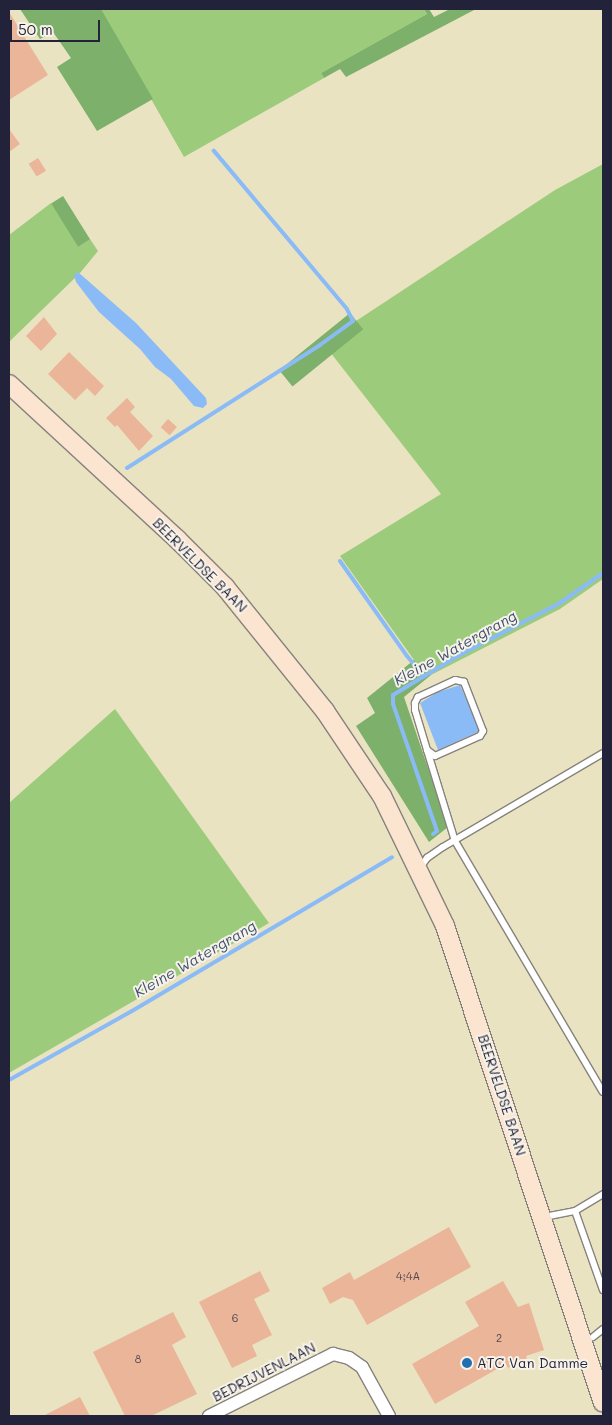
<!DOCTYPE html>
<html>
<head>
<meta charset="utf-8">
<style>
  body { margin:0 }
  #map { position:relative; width:612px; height:1425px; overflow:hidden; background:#eae3c2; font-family:Mali,sans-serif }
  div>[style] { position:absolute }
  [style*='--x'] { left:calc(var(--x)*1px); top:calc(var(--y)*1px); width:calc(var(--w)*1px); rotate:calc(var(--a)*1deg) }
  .green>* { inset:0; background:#9ccc7b }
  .forest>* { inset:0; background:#7db06b; transform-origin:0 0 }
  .water>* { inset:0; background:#8abbf6 }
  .stream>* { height:4px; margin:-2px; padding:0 2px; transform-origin:2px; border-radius:2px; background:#8abbf6 }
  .building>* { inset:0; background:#eab598; transform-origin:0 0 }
  .roads { filter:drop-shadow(1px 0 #86827e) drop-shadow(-1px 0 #86827e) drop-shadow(0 1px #86827e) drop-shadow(0 -1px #86827e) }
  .lane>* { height:6px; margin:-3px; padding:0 3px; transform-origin:3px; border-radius:3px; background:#fff }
  .street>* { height:12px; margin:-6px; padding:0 6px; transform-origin:6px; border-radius:6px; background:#fff }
  .secondary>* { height:18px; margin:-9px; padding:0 9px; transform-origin:9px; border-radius:9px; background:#fce5d0 }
  .dots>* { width:14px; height:14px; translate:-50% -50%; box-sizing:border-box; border:2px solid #f7f3e8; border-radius:50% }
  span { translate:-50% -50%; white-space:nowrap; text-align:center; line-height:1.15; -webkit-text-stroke:4px #f7f3e8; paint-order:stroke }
  .number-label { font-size:11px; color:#544752 }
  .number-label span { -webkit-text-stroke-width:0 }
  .street-label { font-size:14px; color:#22223b }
  .poi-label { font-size:14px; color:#22223b }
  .left { translate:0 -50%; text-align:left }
  .water-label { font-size:15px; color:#415073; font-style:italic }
  .frame { position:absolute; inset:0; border:10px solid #22223b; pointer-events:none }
  .scale { position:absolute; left:10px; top:20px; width:90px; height:22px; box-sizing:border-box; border:2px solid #22223b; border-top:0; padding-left:6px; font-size:15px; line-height:18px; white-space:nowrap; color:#22223b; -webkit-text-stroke:4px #f7f3e8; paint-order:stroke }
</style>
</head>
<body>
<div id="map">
  <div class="green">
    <div style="clip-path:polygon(100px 9px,424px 9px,427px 14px,321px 73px,324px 78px,184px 157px)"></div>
    <div style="clip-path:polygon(603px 164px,603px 579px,560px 609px,431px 675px,414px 660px,340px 556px,441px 494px,330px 352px,362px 329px,356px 321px,555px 190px)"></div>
    <div style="clip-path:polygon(51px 203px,79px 246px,90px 239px,98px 251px,80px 273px,9px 342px,9px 235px)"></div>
    <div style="clip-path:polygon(115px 709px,269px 923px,9px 1073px,9px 803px)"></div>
  </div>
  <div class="forest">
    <div style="clip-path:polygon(20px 9px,101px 9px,153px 99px,97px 131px,57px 67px,71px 58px,53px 32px,40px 39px)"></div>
    <div style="clip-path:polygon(424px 9px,429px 9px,434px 17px,450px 9px,476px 9px,346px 77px,340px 69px,324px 78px,321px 73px,427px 14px)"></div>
    <div style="left:63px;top:196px;width:51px;height:14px;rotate:58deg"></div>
    <div style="left:350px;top:313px;width:21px;height:91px;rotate:51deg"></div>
    <div style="clip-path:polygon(414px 660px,431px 675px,404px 697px,448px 827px,429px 842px,356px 726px,375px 713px,367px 698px)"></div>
  </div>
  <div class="water">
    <div style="clip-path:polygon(78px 272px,136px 323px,206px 398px,207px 404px,203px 408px,194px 406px,171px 379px,155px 367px,140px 349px,99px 312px,76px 282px,74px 275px)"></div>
    <div style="clip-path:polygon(460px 685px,480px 731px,438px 750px,420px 703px,438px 692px)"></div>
  </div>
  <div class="stream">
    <div style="--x:127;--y:468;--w:229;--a:-32.5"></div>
    <div style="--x:320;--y:345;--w:41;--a:-36"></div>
    <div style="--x:353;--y:321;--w:13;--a:-117"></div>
    <div style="--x:347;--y:309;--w:207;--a:-130.1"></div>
    <div style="--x:340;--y:561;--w:116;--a:54.8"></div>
    <div style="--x:407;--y:656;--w:26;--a:50"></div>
    <div style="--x:433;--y:834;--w:5;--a:-37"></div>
    <div style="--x:437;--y:831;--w:134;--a:-109.1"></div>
    <div style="--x:393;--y:704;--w:9;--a:-90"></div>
    <div style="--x:393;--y:695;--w:71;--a:-31.2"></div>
    <div style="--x:454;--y:658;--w:119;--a:-27.4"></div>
    <div style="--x:560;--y:603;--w:52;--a:-34.9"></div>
    <div style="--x:9;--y:1080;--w:141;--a:-29.3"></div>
    <div style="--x:132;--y:1011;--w:302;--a:-30.6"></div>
  </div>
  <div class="building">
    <div style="clip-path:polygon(9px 12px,48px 75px,9px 100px)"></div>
    <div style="clip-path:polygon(9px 129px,20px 144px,9px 152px)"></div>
    <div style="left:38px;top:158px;width:15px;height:11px;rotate:58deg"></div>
    <div style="clip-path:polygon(44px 317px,57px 334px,41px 351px,26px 336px)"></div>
    <div style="clip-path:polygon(69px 352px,104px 386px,95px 396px,87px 388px,75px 400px,48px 374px)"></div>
    <div style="clip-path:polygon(127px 398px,135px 407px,130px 412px,153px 436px,139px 451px,117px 425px,115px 427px,106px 418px)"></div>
    <div style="left:168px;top:419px;width:12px;height:11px;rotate:42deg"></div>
    <div style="clip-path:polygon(449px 1227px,471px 1267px,367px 1325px,353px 1300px,343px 1297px,330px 1304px,322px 1288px,350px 1272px,354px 1280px)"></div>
    <div style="clip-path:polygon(260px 1271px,270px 1291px,254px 1299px,272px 1335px,252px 1345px,257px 1356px,232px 1368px,199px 1302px)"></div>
    <div style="clip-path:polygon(503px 1281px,518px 1307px,529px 1303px,544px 1350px,526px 1356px,527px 1358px,508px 1368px,506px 1364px,435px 1404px,412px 1364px,479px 1326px,465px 1302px)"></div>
    <div style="clip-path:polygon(173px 1312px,186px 1337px,172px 1345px,197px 1394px,151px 1416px,125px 1416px,93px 1352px)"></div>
    <div style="clip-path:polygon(80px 1397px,90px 1416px,43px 1416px)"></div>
  </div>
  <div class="roads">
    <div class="lane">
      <div style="--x:427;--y:750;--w:10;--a:37"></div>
      <div style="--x:435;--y:756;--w:49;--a:-24"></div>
      <div style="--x:480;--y:736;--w:6;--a:-59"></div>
      <div style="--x:483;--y:731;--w:53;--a:-111.2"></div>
      <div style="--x:464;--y:682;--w:9;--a:-167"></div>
      <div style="--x:455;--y:680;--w:41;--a:155.3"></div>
      <div style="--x:418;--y:697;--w:7;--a:117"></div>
      <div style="--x:415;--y:703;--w:7;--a:90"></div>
      <div style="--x:415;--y:710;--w:42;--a:73.3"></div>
      <div style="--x:427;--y:750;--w:95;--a:72.9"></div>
      <div style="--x:455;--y:841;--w:291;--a:59.5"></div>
      <div style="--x:419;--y:869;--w:14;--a:-54"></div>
      <div style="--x:427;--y:858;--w:19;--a:-35"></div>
      <div style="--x:443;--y:847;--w:186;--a:-30.4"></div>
      <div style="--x:575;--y:1211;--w:84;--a:70.5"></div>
      <div style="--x:544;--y:1217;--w:32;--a:-11"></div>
      <div style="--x:575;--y:1211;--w:33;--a:-31"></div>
      <div style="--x:593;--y:1337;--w:13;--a:-39"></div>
    </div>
    <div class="street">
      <div style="--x:209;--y:1416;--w:139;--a:-26.6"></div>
      <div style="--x:333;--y:1354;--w:16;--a:14"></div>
      <div style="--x:349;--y:1358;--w:16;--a:35"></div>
      <div style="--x:362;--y:1367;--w:56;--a:61.1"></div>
    </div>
    <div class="secondary">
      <div style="--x:9;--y:384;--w:229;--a:42.7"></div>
      <div style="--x:177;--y:539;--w:68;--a:45"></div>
      <div style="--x:225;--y:587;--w:159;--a:51.1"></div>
      <div style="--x:325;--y:711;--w:102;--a:56.2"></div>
      <div style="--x:382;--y:796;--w:144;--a:64.1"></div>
      <div style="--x:445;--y:926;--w:502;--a:71.67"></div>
    </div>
  </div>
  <div class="dots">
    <div style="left:467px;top:1363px;background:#1f6fb2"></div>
  </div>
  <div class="number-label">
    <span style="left:408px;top:1276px">4;4A</span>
    <span style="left:235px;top:1318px">6</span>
    <span style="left:499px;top:1338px">2</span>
    <span style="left:138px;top:1359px">8</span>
  </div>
  <div class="street-label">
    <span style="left:200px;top:565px;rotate:45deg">BEERVELDSE BAAN</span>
    <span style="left:502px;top:1095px;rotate:72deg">BEERVELDSE BAAN</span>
    <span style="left:264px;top:1372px;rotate:-27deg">BEDRIJVENLAAN</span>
  </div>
  <div class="poi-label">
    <span class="left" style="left:477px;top:1363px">ATC Van Damme</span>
  </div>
  <div class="water-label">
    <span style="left:455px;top:648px;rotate:-29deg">Kleine Watergrang</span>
    <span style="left:195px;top:959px;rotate:-30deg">Kleine Watergrang</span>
  </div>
  <div class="frame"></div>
  <div class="scale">50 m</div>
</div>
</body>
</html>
